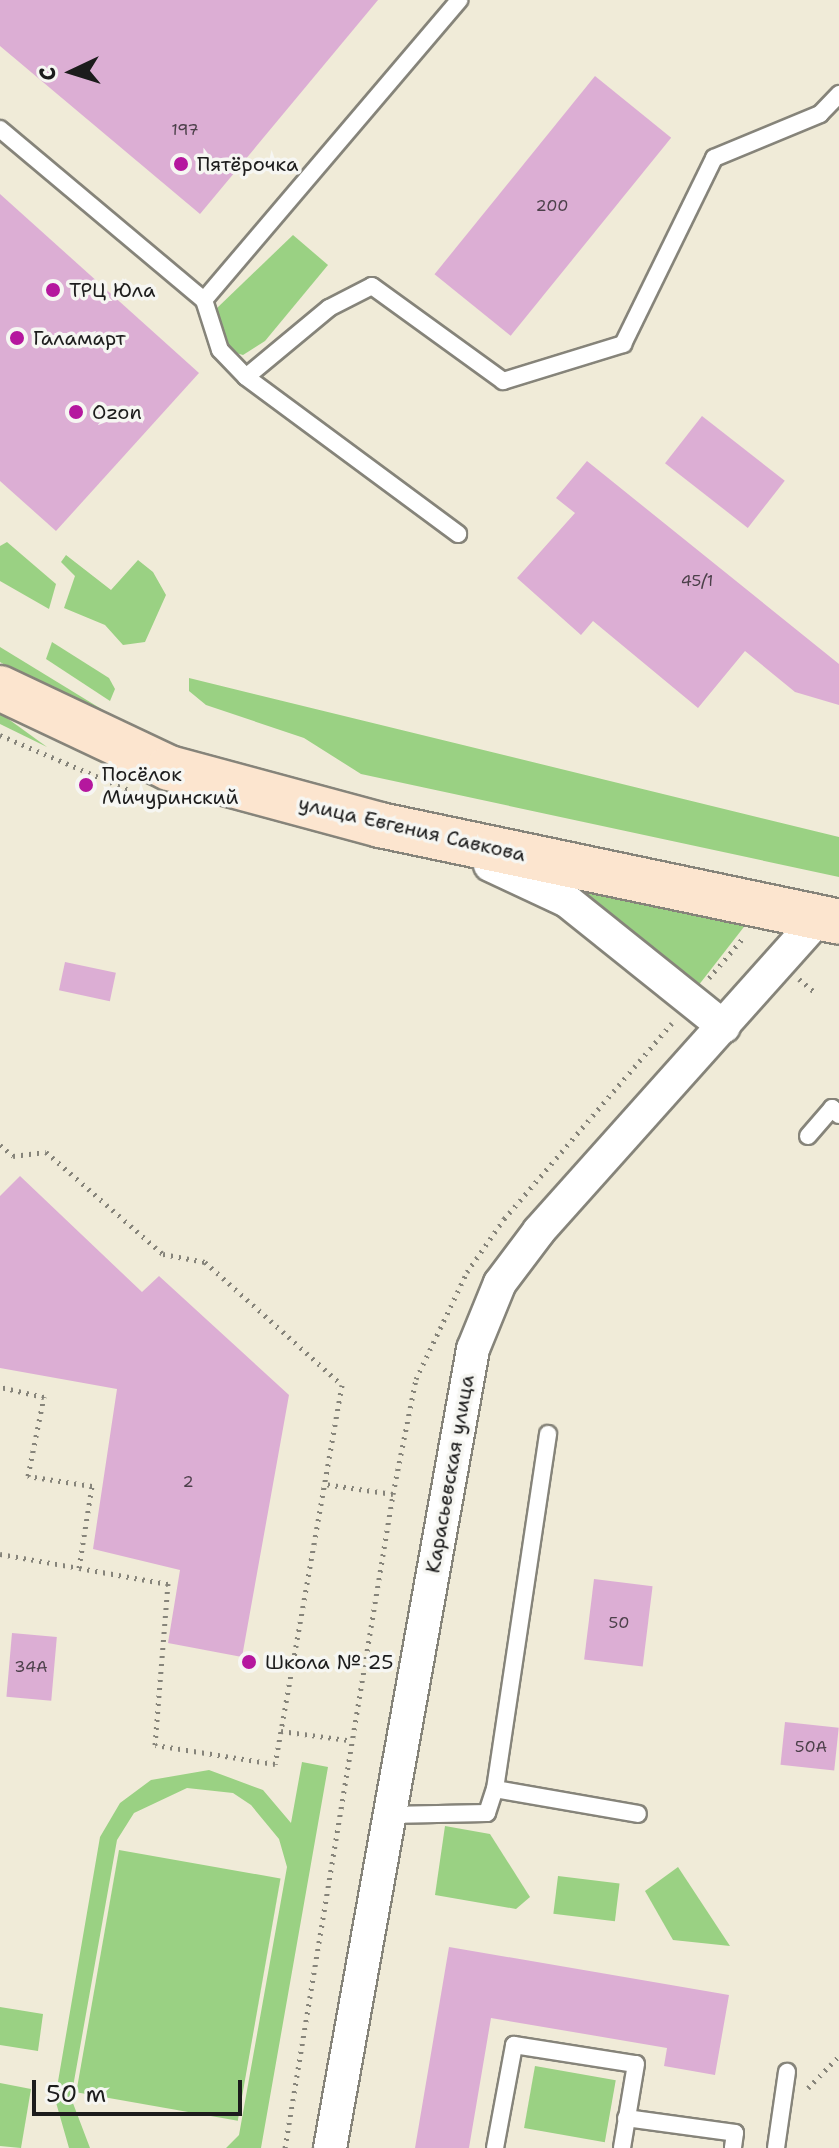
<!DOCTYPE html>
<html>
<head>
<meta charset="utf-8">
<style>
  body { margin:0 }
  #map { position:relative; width:839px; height:2148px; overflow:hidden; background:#f0ebd8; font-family:"Shantell Sans",sans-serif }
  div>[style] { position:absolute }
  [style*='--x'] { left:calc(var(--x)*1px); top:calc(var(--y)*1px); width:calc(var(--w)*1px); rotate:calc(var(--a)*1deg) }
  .green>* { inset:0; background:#9ad183; transform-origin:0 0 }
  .building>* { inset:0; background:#dcaed4; transform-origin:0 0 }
  .path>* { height:5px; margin-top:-2.5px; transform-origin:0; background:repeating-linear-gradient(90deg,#86847a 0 2px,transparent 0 8px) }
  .roads { filter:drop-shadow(2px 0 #86847a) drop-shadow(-2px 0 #86847a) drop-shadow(0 2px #86847a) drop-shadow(0 -2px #86847a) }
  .service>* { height:16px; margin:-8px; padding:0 8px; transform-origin:8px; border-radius:8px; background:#fff }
  .minor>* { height:32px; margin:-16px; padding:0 16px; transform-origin:16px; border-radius:16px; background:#fff }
  .secondary>* { height:44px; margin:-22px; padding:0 22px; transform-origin:22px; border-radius:22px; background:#fce5cf }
  .dots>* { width:22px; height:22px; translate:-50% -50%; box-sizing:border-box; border:4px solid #f6f6f2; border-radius:50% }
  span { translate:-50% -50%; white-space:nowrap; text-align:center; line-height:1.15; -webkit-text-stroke:7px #f6f6f2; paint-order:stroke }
  .number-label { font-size:16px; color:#4c404a }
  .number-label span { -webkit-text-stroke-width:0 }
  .poi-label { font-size:20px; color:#1c1c1c }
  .left { translate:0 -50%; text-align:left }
  .street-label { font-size:20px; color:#1c1c1c }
  .north { position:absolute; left:32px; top:32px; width:80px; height:80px; -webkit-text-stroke:6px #f6f6f2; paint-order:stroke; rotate:266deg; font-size:22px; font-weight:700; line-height:32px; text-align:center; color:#1c1c1c }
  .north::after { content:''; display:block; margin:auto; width:28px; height:36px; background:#1c1c1c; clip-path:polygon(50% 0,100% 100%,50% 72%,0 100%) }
  .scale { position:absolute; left:32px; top:2080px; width:210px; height:36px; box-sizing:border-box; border:4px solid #1c1c1c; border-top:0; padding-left:10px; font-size:24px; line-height:28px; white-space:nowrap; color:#1c1c1c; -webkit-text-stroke:6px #f6f6f2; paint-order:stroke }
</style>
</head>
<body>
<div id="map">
  <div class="green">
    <div style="clip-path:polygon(293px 235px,328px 265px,265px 341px,243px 355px,229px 351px,216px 309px)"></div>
    <div style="clip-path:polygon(7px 542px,56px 584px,49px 609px,0 581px,0 546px)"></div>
    <div style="clip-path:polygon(66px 555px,111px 590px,138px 560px,153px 572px,166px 595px,145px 642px,123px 645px,105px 625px,64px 608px,75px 576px,61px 562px)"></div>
    <div style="clip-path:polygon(52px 642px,109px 678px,115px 689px,110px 701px,46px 659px)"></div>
    <div style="clip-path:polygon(0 647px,103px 710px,68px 703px,0 662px)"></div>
    <div style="clip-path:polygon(189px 678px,839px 837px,839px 877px,361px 774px,304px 738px,206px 705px,189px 691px)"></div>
    <div style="clip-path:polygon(0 713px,47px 747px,0 724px)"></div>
    <div style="clip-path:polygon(563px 880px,747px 923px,698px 986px)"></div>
    <div style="clip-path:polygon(302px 1762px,328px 1767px,261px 2148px,226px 2148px,239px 2135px,287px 1867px,279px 1839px,251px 1805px,233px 1793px,187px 1788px,134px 1813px,117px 1840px,71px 2098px,90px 2148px,69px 2148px,55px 2099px,100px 1837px,120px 1803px,151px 1780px,209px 1770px,263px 1790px,291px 1823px)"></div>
    <div style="clip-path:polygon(445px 1826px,490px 1834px,530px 1897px,516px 1909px,435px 1895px)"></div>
    <div style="left:119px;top:1850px;width:164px;height:246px;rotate:10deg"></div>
    <div style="clip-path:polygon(678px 1867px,730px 1946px,673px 1940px,645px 1891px)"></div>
    <div style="left:558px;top:1876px;width:62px;height:38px;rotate:7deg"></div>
    <div style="clip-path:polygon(0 2007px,43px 2014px,38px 2051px,0 2045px)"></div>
    <div style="left:535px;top:2066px;width:82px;height:63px;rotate:10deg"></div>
    <div style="clip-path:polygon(0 2083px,31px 2089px,21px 2148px,0 2146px)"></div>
  </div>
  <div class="building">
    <div style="clip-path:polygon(0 0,378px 0,200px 214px,0 46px)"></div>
    <div style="left:595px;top:76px;width:98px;height:255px;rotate:39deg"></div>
    <div style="clip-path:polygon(0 194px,199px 373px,56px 531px,0 481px)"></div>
    <div style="left:702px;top:416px;width:105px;height:60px;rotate:38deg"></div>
    <div style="clip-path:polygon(587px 461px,839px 664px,839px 705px,795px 692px,745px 651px,698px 708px,593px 621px,581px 635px,517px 578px,575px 513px,556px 498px)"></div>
    <div style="left:65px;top:962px;width:52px;height:29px;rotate:12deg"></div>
    <div style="clip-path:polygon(20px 1176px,142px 1292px,159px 1276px,289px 1395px,242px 1657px,168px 1643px,180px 1570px,93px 1549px,117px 1389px,0 1368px,0 1196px)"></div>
    <div style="left:594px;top:1579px;width:59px;height:81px;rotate:7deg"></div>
    <div style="left:12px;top:1633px;width:45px;height:64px;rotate:5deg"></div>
    <div style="left:785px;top:1722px;width:54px;height:43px;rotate:6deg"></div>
    <div style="clip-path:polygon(449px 1947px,729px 1995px,715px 2075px,664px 2066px,667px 2048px,491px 2018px,469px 2148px,415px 2148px)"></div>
  </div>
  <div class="path">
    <div style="--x:0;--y:735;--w:142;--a:23.1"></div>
    <div style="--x:709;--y:978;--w:54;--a:-49.5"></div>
    <div style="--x:799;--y:979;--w:23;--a:40"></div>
    <div style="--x:0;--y:1145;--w:17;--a:40"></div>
    <div style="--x:13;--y:1156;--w:33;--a:-7"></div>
    <div style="--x:46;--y:1152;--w:155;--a:41.1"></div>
    <div style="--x:163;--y:1254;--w:43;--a:10.8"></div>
    <div style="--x:205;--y:1262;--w:184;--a:41.9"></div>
    <div style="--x:342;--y:1385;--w:385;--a:100"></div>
    <div style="--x:275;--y:1764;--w:121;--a:-171"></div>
    <div style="--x:155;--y:1745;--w:162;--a:-85.4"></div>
    <div style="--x:168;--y:1584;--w:90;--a:-169.8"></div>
    <div style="--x:79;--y:1568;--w:83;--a:-81"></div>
    <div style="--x:92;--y:1486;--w:65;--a:-171.1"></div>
    <div style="--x:28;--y:1476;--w:81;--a:-78.6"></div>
    <div style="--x:44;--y:1397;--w:45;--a:-167.2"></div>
    <div style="--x:393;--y:1494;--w:117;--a:-78.7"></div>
    <div style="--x:416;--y:1379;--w:119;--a:-64.5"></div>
    <div style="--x:467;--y:1272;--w:65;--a:-55.1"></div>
    <div style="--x:504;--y:1219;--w:258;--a:-49.4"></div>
    <div style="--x:0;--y:1554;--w:80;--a:10"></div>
    <div style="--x:281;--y:1731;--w:68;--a:7.7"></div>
    <div style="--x:808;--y:2088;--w:45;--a:-45.9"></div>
    <div style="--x:285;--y:2148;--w:663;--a:-80.62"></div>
    <div style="--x:393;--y:1494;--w:69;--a:-171.6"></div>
  </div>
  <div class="roads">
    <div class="service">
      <div style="--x:0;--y:129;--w:266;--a:40"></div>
      <div style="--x:204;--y:300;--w:394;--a:-49.6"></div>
      <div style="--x:204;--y:300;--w:52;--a:72.3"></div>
      <div style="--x:220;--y:350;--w:37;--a:46"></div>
      <div style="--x:246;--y:377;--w:264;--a:36.5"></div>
      <div style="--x:246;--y:377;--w:108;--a:-39.7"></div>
      <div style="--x:329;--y:308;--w:48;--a:-27.1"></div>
      <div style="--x:372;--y:286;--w:162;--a:35.9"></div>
      <div style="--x:503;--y:381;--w:126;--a:-17.1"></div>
      <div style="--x:623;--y:344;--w:207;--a:-63.9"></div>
      <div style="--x:714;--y:158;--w:115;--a:-22.5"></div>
      <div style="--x:820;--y:114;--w:28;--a:-46"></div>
      <div style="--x:808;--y:1136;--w:37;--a:-49"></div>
      <div style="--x:832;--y:1108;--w:10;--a:45"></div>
      <div style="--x:495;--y:1789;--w:359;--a:-81.5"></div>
      <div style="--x:388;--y:1815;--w:99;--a:-1.2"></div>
      <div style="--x:487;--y:1813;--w:25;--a:-72"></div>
      <div style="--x:495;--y:1789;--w:145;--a:9.9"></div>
      <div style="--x:626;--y:2118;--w:110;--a:7.8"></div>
      <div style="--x:735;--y:2133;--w:15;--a:98"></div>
      <div style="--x:495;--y:2148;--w:105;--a:-79.5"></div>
      <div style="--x:514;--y:2045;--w:123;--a:8.9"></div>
      <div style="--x:636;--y:2064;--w:85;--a:99.5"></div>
      <div style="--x:776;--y:2148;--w:77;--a:-81.8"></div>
    </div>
    <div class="minor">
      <div style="--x:490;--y:865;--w:85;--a:25.1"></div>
      <div style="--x:567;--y:901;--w:201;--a:38.7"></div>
      <div style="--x:330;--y:2148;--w:812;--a:-79.85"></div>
      <div style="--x:473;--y:1349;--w:71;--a:-67.8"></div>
      <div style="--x:500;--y:1283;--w:65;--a:-53.1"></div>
      <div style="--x:539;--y:1231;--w:420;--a:-48.2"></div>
    </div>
    <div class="secondary">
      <div style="--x:0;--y:688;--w:187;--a:25.3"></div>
      <div style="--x:169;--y:768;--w:219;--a:15.1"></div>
      <div style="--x:380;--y:825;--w:469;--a:11.9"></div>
    </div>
  </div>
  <div class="dots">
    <div style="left:181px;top:164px;background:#b5179e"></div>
    <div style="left:53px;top:290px;background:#b5179e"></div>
    <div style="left:17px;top:338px;background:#b5179e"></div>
    <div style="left:76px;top:412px;background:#b5179e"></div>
    <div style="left:86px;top:785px;background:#b5179e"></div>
    <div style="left:249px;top:1662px;background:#b5179e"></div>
  </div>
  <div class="number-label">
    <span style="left:185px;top:130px">197</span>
    <span style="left:552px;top:206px">200</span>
    <span style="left:697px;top:581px">45/1</span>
    <span style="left:188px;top:1482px">2</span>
    <span style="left:619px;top:1623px">50</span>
    <span style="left:31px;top:1667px">34А</span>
    <span style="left:811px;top:1747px">50А</span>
  </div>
  <div class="poi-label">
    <span class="left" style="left:197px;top:164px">Пятёрочка</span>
    <span class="left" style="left:69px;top:290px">ТРЦ Юла</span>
    <span class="left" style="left:33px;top:338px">Галамарт</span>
    <span class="left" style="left:92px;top:412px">Ozon</span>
    <span class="left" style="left:102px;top:786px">Посёлок<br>Мичуринский</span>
    <span class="left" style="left:265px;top:1662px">Школа № 25</span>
  </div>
  <div class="street-label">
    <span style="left:412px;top:829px;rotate:13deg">улица Евгения Савкова</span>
    <span style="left:450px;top:1474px;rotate:-80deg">Карасьевская улица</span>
  </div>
  <div class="north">С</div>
  <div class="scale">50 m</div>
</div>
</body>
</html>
